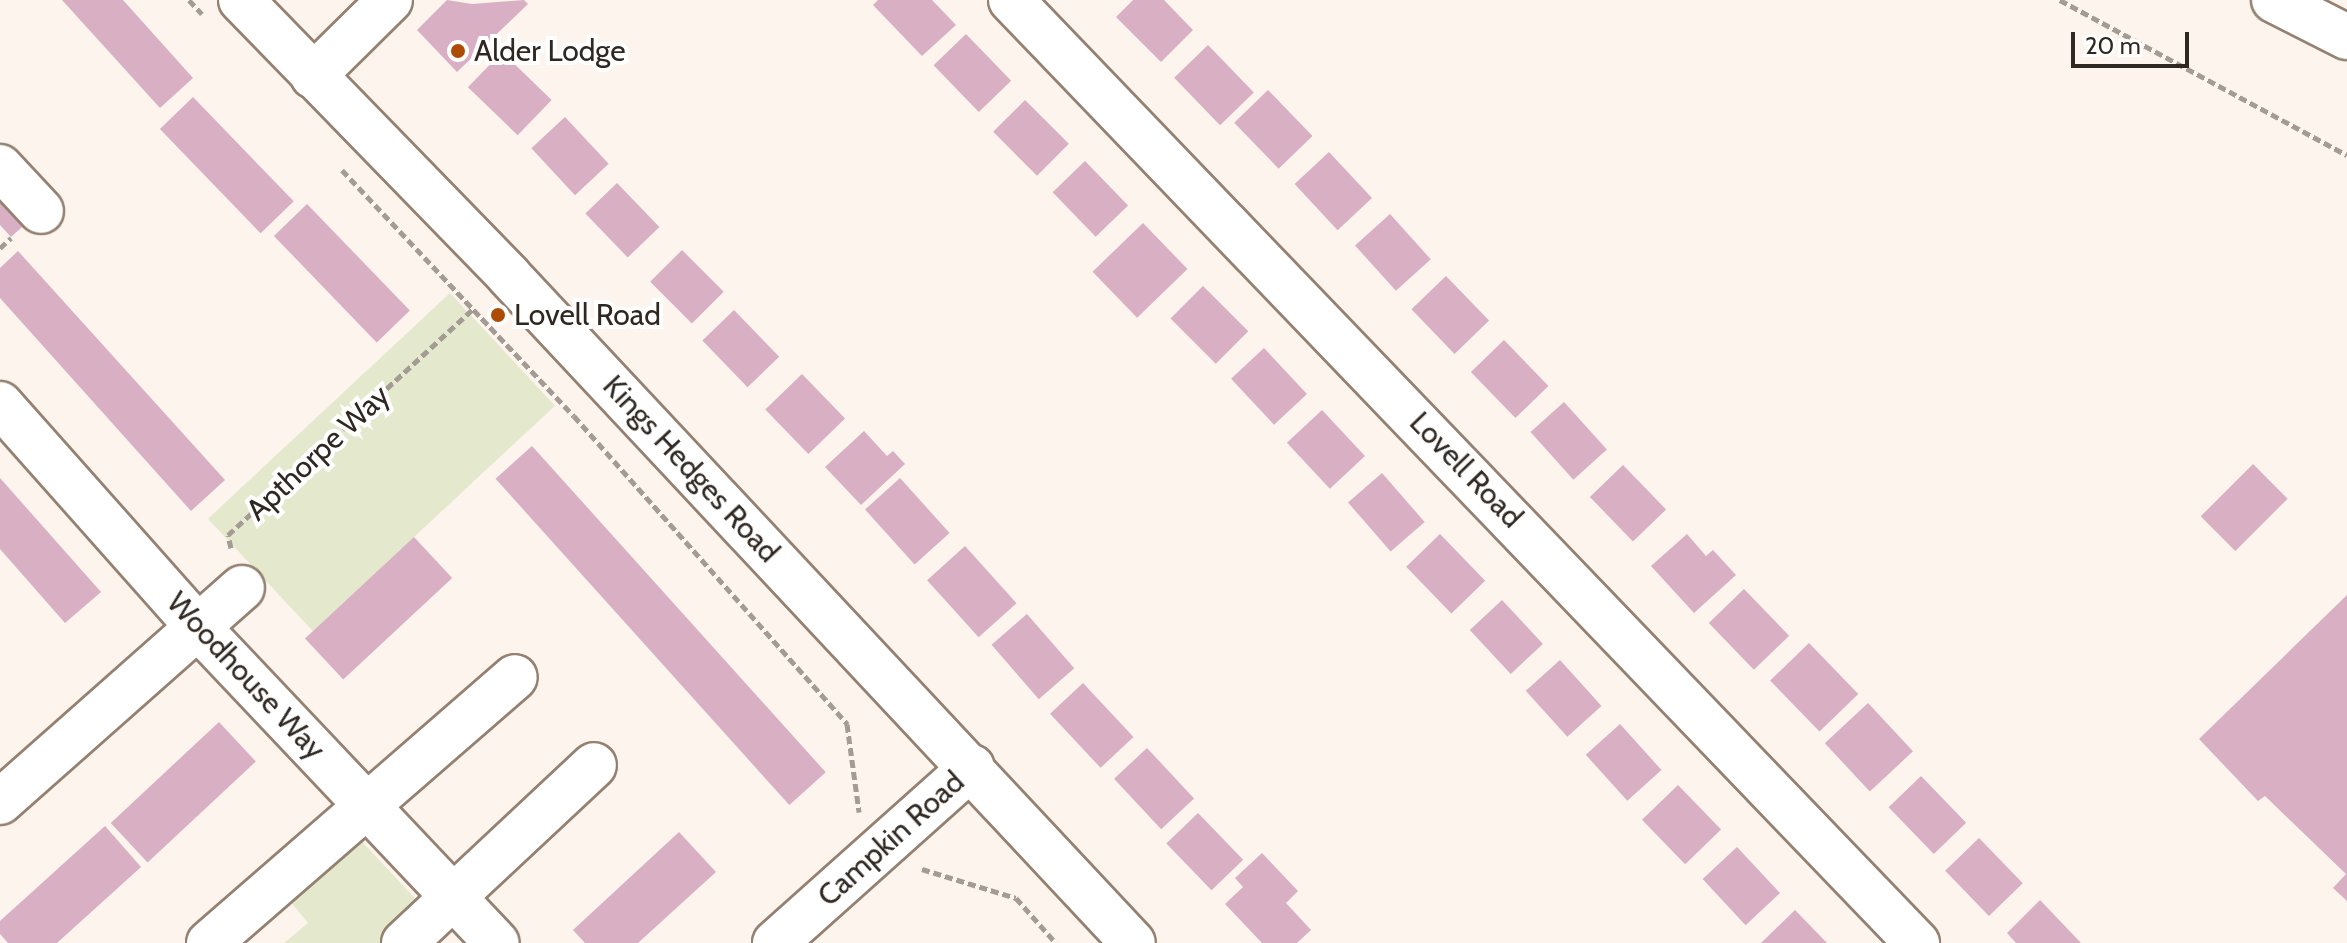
<!DOCTYPE html>
<html>
<head>
<meta charset="utf-8">
<style>
  body { margin:0 }
  #map { position:relative; width:2347px; height:943px; overflow:hidden; background:#fdf4ed; font-family:Cabin,sans-serif }
  div>[style] { position:absolute }
  [style*='--x'] { left:calc(var(--x)*1px); top:calc(var(--y)*1px); width:calc(var(--w)*1px); rotate:calc(var(--a)*1deg) }
  .green>* { inset:0; background:#e4e9cd; transform-origin:0 0 }
  .building>* { inset:0; background:#d9afc3; transform-origin:0 0 }
  .path>* { height:5px; margin-top:-2.5px; transform-origin:0; background:repeating-linear-gradient(90deg,#a49b94 0 8px,transparent 0 12px) }
  .roads { filter:drop-shadow(2px 0 #948171) drop-shadow(-2px 0 #948171) drop-shadow(0 2px #948171) drop-shadow(0 -2px #948171) }
  .minor>* { height:44px; margin:-22px; padding:0 22px; transform-origin:22px; border-radius:22px; background:#fff }
  .dots>* { width:22px; height:22px; translate:-50% -50%; box-sizing:border-box; border:4px solid #fff; border-radius:50% }
  span { translate:-50% -50%; white-space:nowrap; text-align:center; line-height:1.15; -webkit-text-stroke:8px #fff; paint-order:stroke }
  .poi-label { font-size:30px; color:#2f2721 }
  .left { translate:0 -50%; text-align:left }
  .street-label { font-size:30px; color:#2f2721 }
  .scale { position:absolute; left:2071px; top:32px; width:118px; height:36px; box-sizing:border-box; border:4px solid #2f2721; border-top:0; padding-left:10px; font-size:24px; line-height:28px; white-space:nowrap; color:#2f2721; -webkit-text-stroke:6px #fff; paint-order:stroke }
</style>
</head>
<body>
<div id="map">
  <div class="green">
    <div style="left:450px;top:293px;width:154px;height:331px;rotate:47deg"></div>
    <div style="clip-path:polygon(353px 832px,426px 910px,390px 943px,284px 943px,308px 923px,286px 896px)"></div>
  </div>
  <div class="building">
    <div style="clip-path:polygon(62px 0,123px 0,193px 78px,160px 108px)"></div>
    <div style="clip-path:polygon(447px 0,472px 4px,524px 0,528px 4px,457px 72px,417px 30px)"></div>
    <div style="clip-path:polygon(878px 0,932px 0,956px 25px,922px 56px,873px 5px)"></div>
    <div style="clip-path:polygon(1133px 0,1164px 0,1193px 30px,1161px 62px,1116px 17px)"></div>
    <div style="left:966px;top:34px;width:65px;height:45px;rotate:46deg"></div>
    <div style="left:1208px;top:45px;width:66px;height:47px;rotate:46deg"></div>
    <div style="left:502px;top:52px;width:69px;height:49px;rotate:44deg"></div>
    <div style="left:1268px;top:90px;width:64px;height:47px;rotate:46deg"></div>
    <div style="left:193px;top:97px;width:145px;height:46px;rotate:46deg"></div>
    <div style="left:1025px;top:100px;width:62px;height:45px;rotate:45deg"></div>
    <div style="left:565px;top:117px;width:64px;height:46px;rotate:47deg"></div>
    <div style="left:1329px;top:152px;width:63px;height:47px;rotate:47deg"></div>
    <div style="left:1085px;top:161px;width:62px;height:45px;rotate:46deg"></div>
    <div style="left:617px;top:183px;width:61px;height:44px;rotate:46deg"></div>
    <div style="clip-path:polygon(0 185px,31px 219px,11px 237px,0 225px)"></div>
    <div style="left:307px;top:204px;width:148px;height:46px;rotate:46deg"></div>
    <div style="left:1390px;top:214px;width:61px;height:47px;rotate:48deg"></div>
    <div style="left:1143px;top:223px;width:64px;height:70px;rotate:46deg"></div>
    <div style="left:682px;top:250px;width:59px;height:45px;rotate:45deg"></div>
    <div style="clip-path:polygon(18px 251px,225px 480px,191px 511px,0 298px,0 268px)"></div>
    <div style="left:1446px;top:276px;width:62px;height:48px;rotate:46deg"></div>
    <div style="left:1203px;top:286px;width:64px;height:46px;rotate:45deg"></div>
    <div style="left:734px;top:310px;width:65px;height:44px;rotate:46deg"></div>
    <div style="left:1504px;top:340px;width:64px;height:46px;rotate:46deg"></div>
    <div style="left:1264px;top:348px;width:63px;height:45px;rotate:47deg"></div>
    <div style="left:802px;top:374px;width:62px;height:51px;rotate:46deg"></div>
    <div style="left:1564px;top:402px;width:64px;height:45px;rotate:48deg"></div>
    <div style="left:1322px;top:410px;width:63px;height:48px;rotate:47deg"></div>
    <div style="clip-path:polygon(864px 431px,887px 456px,893px 451px,905px 464px,861px 505px,825px 467px)"></div>
    <div style="left:532px;top:446px;width:439px;height:49px;rotate:48deg"></div>
    <div style="left:2253px;top:464px;width:49px;height:74px;rotate:45deg"></div>
    <div style="left:1623px;top:465px;width:62px;height:46px;rotate:46deg"></div>
    <div style="left:1382px;top:473px;width:65px;height:45px;rotate:49deg"></div>
    <div style="clip-path:polygon(0 478px,101px 592px,65px 623px,0 549px)"></div>
    <div style="left:900px;top:478px;width:74px;height:47px;rotate:48deg"></div>
    <div style="left:1440px;top:534px;width:65px;height:47px;rotate:46deg"></div>
    <div style="clip-path:polygon(1687px 534px,1706px 556px,1713px 550px,1736px 575px,1694px 613px,1651px 566px)"></div>
    <div style="left:414px;top:537px;width:56px;height:149px;rotate:47deg"></div>
    <div style="left:965px;top:546px;width:77px;height:51px;rotate:48deg"></div>
    <div style="left:1744px;top:589px;width:65px;height:49px;rotate:46deg"></div>
    <div style="clip-path:polygon(2347px 595px,2347px 901px,2333px 888px,2346px 874px,2265px 796px,2258px 801px,2199px 739px)"></div>
    <div style="left:1502px;top:600px;width:60px;height:44px;rotate:47deg"></div>
    <div style="left:1027px;top:614px;width:72px;height:47px;rotate:49deg"></div>
    <div style="left:1809px;top:643px;width:71px;height:54px;rotate:46deg"></div>
    <div style="left:1560px;top:660px;width:62px;height:46px;rotate:48deg"></div>
    <div style="left:1083px;top:683px;width:74px;height:45px;rotate:47deg"></div>
    <div style="left:1868px;top:703px;width:66px;height:59px;rotate:47deg"></div>
    <div style="left:219px;top:722px;width:54px;height:148px;rotate:47deg"></div>
    <div style="left:1620px;top:724px;width:62px;height:46px;rotate:48deg"></div>
    <div style="left:1147px;top:748px;width:69px;height:45px;rotate:47deg"></div>
    <div style="left:1921px;top:776px;width:65px;height:45px;rotate:46deg"></div>
    <div style="left:1678px;top:785px;width:62px;height:50px;rotate:46deg"></div>
    <div style="left:1198px;top:813px;width:65px;height:44px;rotate:46deg"></div>
    <div style="clip-path:polygon(105px 826px,141px 867px,57px 943px,8px 943px,0 934px,0 921px)"></div>
    <div style="clip-path:polygon(679px 832px,716px 872px,638px 943px,585px 943px,573px 930px)"></div>
    <div style="left:1979px;top:838px;width:63px;height:47px;rotate:46deg"></div>
    <div style="left:1737px;top:847px;width:63px;height:47px;rotate:47deg"></div>
    <div style="clip-path:polygon(1262px 853px,1298px 891px,1286px 903px,1311px 930px,1297px 943px,1262px 943px,1225px 904px,1243px 887px,1235px 878px)"></div>
    <div style="clip-path:polygon(2040px 900px,2062px 923px,2081px 943px,2016px 943px,2007px 933px)"></div>
    <div style="clip-path:polygon(1795px 910px,1827px 943px,1761px 943px)"></div>
  </div>
  <div class="path">
    <div style="--x:189;--y:0;--w:19;--a:47"></div>
    <div style="--x:2060;--y:0;--w:326;--a:28.4"></div>
    <div style="--x:342;--y:170;--w:338;--a:46.7"></div>
    <div style="--x:574;--y:416;--w:412;--a:48.4"></div>
    <div style="--x:847;--y:724;--w:89;--a:82.2"></div>
    <div style="--x:0;--y:248;--w:15;--a:-42"></div>
    <div style="--x:231;--y:548;--w:13;--a:-103"></div>
    <div style="--x:228;--y:535;--w:336;--a:-42.7"></div>
    <div style="--x:922;--y:869;--w:98;--a:17.1"></div>
    <div style="--x:1016;--y:898;--w:60;--a:48.4"></div>
  </div>
  <div class="roads">
    <div class="minor">
      <div style="--x:241;--y:0;--w:385;--a:45.8"></div>
      <div style="--x:509;--y:276;--w:913;--a:46.91"></div>
      <div style="--x:1011;--y:0;--w:1308;--a:46.15"></div>
      <div style="--x:2274;--y:0;--w:82;--a:26.9"></div>
      <div style="--x:313;--y:76;--w:108;--a:-44.6"></div>
      <div style="--x:0;--y:167;--w:60;--a:47"></div>
      <div style="--x:0;--y:404;--w:297;--a:48.4"></div>
      <div style="--x:197;--y:626;--w:436;--a:46.6"></div>
      <div style="--x:0;--y:802;--w:323;--a:-41.5"></div>
      <div style="--x:209;--y:943;--w:405;--a:-41"></div>
      <div style="--x:404;--y:943;--w:260;--a:-43.1"></div>
      <div style="--x:775;--y:943;--w:264;--a:-41.8"></div>
    </div>
  </div>
  <div class="dots">
    <div style="left:458px;top:51px;background:#ad4c07"></div>
    <div style="left:498px;top:315px;background:#ad4c07"></div>
  </div>
  <div class="poi-label">
    <span class="left" style="left:474px;top:51px">Alder Lodge</span>
    <span class="left" style="left:514px;top:315px">Lovell Road</span>
  </div>
  <div class="street-label">
    <span style="left:318px;top:453px;rotate:-43deg">Apthorpe Way</span>
    <span style="left:691px;top:469px;rotate:47deg">Kings Hedges Road</span>
    <span style="left:1466px;top:470px;rotate:46deg">Lovell Road</span>
    <span style="left:246px;top:676px;rotate:47deg">Woodhouse Way</span>
    <span style="left:891px;top:839px;rotate:-42deg">Campkin Road</span>
  </div>
  <div class="scale">20 m</div>
</div>
</body>
</html>
